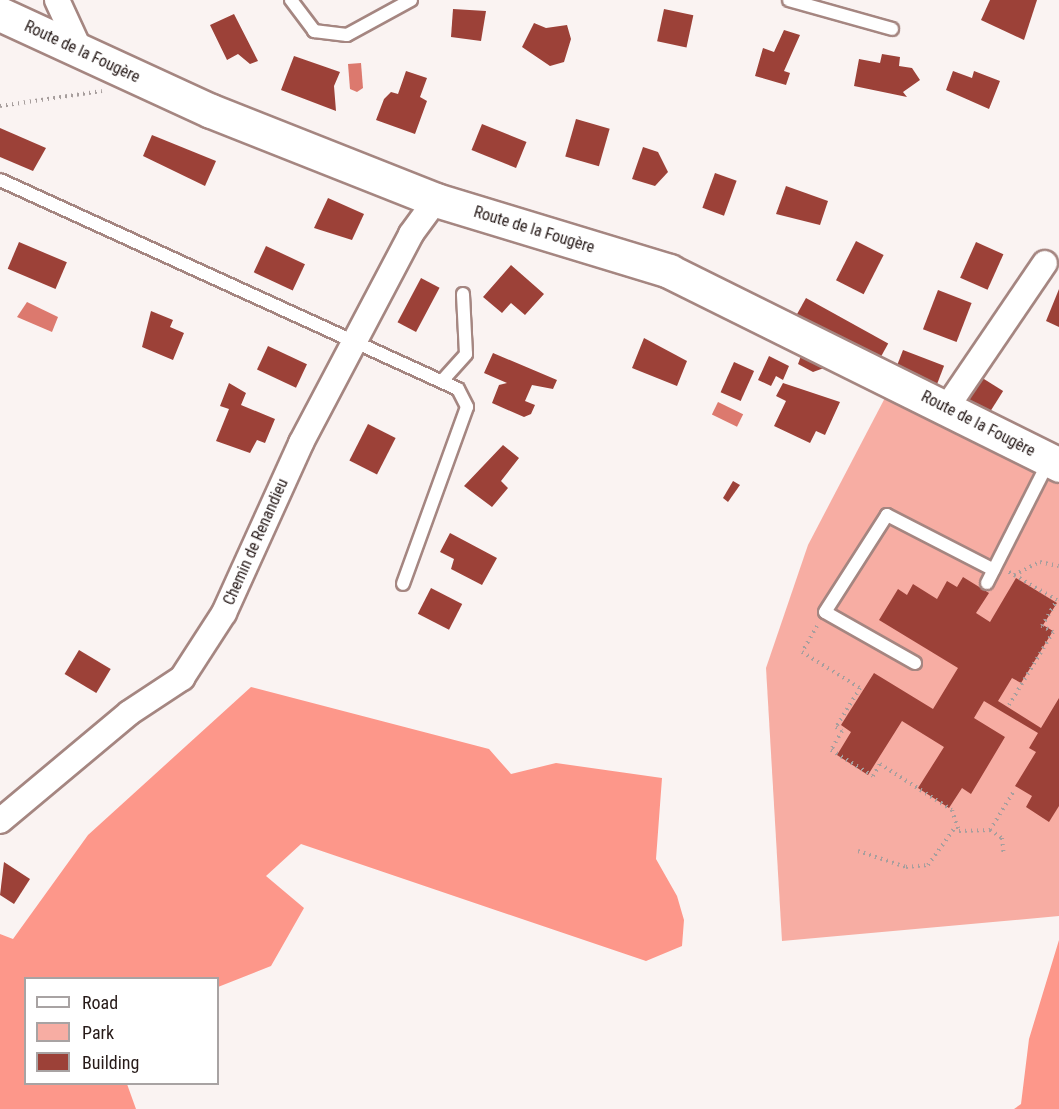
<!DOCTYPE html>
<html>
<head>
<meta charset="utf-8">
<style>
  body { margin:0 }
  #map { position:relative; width:1059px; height:1109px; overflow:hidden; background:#faf3f2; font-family:"Roboto Condensed",sans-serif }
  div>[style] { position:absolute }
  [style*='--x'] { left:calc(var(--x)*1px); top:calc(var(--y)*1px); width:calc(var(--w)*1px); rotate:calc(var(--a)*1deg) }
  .green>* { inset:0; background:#f7ada3 }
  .forest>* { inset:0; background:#fd978a }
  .water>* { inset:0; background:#dc796e; transform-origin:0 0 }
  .building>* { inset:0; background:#9c4138; transform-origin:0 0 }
  .path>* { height:4px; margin-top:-2px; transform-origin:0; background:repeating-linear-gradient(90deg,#a79e9d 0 1.5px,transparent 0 6px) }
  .roads { filter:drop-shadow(2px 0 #a58681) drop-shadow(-2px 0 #a58681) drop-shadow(0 2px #a58681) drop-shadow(0 -2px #a58681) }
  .lane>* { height:12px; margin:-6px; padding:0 6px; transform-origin:6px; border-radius:6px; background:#fff }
  .street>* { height:24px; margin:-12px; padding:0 12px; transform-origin:12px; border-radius:12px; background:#fff }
  .secondary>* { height:33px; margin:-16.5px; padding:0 16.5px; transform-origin:16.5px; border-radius:16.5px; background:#fff }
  span { translate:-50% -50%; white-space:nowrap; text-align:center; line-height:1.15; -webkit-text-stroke:6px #fff; paint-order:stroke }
  .street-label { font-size:16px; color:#261a18 }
  .legend { position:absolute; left:24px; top:977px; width:195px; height:108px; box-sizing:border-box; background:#fff; border:2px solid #a8a3a3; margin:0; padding:8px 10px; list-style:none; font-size:18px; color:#261a18 }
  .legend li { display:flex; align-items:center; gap:12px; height:30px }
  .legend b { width:30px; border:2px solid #a8a3a3 }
</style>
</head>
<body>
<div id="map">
  <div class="green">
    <div style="clip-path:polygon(887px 394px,1059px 476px,1059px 916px,782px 941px,766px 668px,808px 545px)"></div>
  </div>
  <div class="forest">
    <div style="clip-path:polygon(251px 687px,489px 749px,511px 774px,556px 763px,662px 778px,656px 859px,677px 896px,684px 920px,682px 946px,646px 961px,301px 844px,266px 876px,304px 908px,271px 966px,218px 987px,218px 978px,26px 978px,26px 1084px,127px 1084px,136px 1109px,0 1109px,0 934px,13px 939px,88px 835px)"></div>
    <div style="clip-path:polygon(1059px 940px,1059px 1109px,1014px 1109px,1021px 1104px,1029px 1039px)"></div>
  </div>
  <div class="water">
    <div style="clip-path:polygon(361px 63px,363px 88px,357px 92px,350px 89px,348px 64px)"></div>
    <div style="clip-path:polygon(27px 302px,58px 317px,52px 332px,17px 317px)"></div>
    <div style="left:718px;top:402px;width:28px;height:14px;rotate:26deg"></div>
  </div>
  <div class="building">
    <div style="clip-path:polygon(990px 0,1037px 0,1024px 40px,981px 20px)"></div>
    <div style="clip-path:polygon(453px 9px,486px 11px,481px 41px,451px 37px)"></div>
    <div style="left:664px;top:9px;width:30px;height:33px;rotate:12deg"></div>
    <div style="clip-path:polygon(234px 14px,258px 61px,250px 64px,238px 54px,227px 60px,210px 25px)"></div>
    <div style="clip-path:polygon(534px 23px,546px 28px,567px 25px,571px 39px,564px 62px,550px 66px,522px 47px)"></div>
    <div style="clip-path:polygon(784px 30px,800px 35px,784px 71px,790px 73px,786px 85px,755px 76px,763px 48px,774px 52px)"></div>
    <div style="clip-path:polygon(882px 54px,900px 57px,899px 66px,912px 68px,920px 80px,903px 92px,907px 97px,854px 86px,859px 59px,880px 63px)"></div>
    <div style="clip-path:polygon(294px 56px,340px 72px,334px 86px,336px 111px,281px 90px)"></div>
    <div style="clip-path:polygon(406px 71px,427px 78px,420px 97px,427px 101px,415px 134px,376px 120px,384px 99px,391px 92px,398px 94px)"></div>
    <div style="clip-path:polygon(953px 71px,972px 78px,974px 71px,1000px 81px,989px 109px,946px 90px)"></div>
    <div style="left:576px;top:119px;width:35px;height:39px;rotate:16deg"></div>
    <div style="left:482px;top:124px;width:48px;height:28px;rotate:22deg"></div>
    <div style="clip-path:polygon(0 128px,46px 148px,33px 171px,0 157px)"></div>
    <div style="clip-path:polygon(152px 135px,216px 161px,205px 186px,143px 156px)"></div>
    <div style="clip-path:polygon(643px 147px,658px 152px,668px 172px,655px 186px,632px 179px)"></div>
    <div style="left:715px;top:173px;width:23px;height:37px;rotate:20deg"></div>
    <div style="clip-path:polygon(786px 186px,828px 201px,820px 225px,776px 214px)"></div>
    <div style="clip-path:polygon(328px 198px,364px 214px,352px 240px,314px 228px)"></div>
    <div style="left:856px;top:241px;width:31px;height:44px;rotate:27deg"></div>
    <div style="left:19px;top:242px;width:52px;height:29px;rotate:23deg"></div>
    <div style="left:976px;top:242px;width:30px;height:39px;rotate:24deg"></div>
    <div style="left:266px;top:246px;width:43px;height:29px;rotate:25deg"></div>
    <div style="clip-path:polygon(511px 265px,544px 294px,525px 315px,511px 303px,502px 313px,483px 297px)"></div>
    <div style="left:421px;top:278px;width:21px;height:50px;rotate:28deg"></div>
    <div style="clip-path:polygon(1059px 289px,1059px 327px,1046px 321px)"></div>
    <div style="left:938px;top:290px;width:36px;height:42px;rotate:21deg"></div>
    <div style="left:806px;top:298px;width:94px;height:21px;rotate:29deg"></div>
    <div style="clip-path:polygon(151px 311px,173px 320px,170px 327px,184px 333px,173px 360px,142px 347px)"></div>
    <div style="clip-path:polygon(644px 338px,687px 361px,677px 386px,632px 368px)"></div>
    <div style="clip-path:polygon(805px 345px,829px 358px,824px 368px,813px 372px,798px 364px)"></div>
    <div style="left:268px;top:346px;width:43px;height:26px;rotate:25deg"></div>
    <div style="left:903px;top:350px;width:44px;height:23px;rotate:21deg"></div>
    <div style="clip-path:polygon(493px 353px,557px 380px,553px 389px,532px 385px,525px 401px,535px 405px,531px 414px,524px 417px,492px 403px,499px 385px,507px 383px,484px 373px)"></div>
    <div style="clip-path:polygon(769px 356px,789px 366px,783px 380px,776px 376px,771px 386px,758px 380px)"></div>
    <div style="left:734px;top:362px;width:22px;height:33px;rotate:24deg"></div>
    <div style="left:976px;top:374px;width:32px;height:32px;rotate:32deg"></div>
    <div style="clip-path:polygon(229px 383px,246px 393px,241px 405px,275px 419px,265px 443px,257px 440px,250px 453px,216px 441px,229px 409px,220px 406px)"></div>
    <div style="clip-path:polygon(783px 383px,840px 402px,825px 435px,816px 431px,810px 443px,774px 426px,786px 401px,776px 396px)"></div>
    <div style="left:368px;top:424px;width:31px;height:41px;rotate:27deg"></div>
    <div style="clip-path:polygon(503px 445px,519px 458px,501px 481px,508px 488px,492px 507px,464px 486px)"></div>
    <div style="clip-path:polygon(733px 481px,740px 485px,728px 502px,723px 498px)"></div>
    <div style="clip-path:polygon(450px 533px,497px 558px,482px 585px,451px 569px,454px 559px,440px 552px)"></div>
    <div style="clip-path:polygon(963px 577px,989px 593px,976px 613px,990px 622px,1016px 578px,1057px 603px,1043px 625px,1053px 631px,1021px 683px,1012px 678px,998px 701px,1041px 728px,1059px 698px,1059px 806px,1049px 822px,1026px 807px,1032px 796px,1015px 786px,1036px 752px,1029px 748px,1038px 733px,984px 701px,974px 718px,1005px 737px,971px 794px,962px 788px,949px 808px,918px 788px,944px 747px,902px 721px,868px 775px,837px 755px,851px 732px,841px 725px,874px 673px,933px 709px,958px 668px,879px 620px,898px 589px,907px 595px,913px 584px,937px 599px,947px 581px,957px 587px)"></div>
    <div style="left:431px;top:588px;width:35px;height:29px;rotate:27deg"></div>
    <div style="left:79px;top:650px;width:37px;height:28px;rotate:31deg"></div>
    <div style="clip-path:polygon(4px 862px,30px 879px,14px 904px,0 895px)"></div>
  </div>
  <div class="path">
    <div style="--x:0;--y:106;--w:103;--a:-8.4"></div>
    <div style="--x:1014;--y:575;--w:29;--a:-27"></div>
    <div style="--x:1040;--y:562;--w:19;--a:12"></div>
    <div style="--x:817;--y:626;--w:30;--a:120"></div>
    <div style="--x:802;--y:652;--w:68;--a:31.8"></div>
    <div style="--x:860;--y:688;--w:46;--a:121.6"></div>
    <div style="--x:836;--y:727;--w:7;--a:34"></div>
    <div style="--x:842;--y:731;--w:22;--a:120"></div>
    <div style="--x:831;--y:750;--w:49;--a:31.8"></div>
    <div style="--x:873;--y:776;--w:14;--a:-60"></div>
    <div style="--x:880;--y:764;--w:85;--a:32.6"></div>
    <div style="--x:952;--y:810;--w:22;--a:72"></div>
    <div style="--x:959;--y:831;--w:31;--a:-2"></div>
    <div style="--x:990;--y:830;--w:46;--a:-58.4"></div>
    <div style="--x:1009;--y:705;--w:85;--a:-58.9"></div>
    <div style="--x:1053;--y:632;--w:13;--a:-151"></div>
    <div style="--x:1042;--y:626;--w:30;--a:-60"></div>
    <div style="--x:1057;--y:600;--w:56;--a:-149.7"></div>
    <div style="--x:990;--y:830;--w:14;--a:34"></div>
    <div style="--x:1002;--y:838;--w:18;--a:84"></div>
    <div style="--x:858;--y:851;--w:51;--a:18.4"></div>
    <div style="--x:906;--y:867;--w:22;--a:-5"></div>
    <div style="--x:928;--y:865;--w:48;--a:-54.3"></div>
  </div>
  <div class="roads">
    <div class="lane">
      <div style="--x:291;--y:0;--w:39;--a:53"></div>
      <div style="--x:314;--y:31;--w:33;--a:7"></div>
      <div style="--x:347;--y:35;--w:73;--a:-28.7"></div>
      <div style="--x:789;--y:0;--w:107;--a:15.7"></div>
      <div style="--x:0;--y:180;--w:503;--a:24.53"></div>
      <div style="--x:458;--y:389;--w:20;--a:63"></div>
      <div style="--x:467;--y:407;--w:188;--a:109.9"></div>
      <div style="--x:442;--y:381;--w:36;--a:-48"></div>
      <div style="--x:466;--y:354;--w:60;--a:-92.9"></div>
      <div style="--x:987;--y:583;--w:137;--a:-63.1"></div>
      <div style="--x:915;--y:663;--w:103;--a:-150.5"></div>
      <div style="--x:825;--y:612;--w:115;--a:-57.4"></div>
      <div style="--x:887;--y:515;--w:120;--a:27.2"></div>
    </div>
    <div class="street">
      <div style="--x:57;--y:0;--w:55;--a:65.3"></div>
      <div style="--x:947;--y:407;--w:174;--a:-55.8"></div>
      <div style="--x:0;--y:821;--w:168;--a:-39.9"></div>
      <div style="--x:129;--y:713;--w:64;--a:-33.4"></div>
      <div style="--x:182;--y:678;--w:77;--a:-57.1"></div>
      <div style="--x:224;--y:613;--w:187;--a:-65.6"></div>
      <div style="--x:301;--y:443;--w:236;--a:-62.2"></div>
      <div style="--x:411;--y:234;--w:42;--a:-53.7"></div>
    </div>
    <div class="secondary">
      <div style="--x:0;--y:14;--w:232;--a:24.7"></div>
      <div style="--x:211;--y:111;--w:242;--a:21.6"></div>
      <div style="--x:436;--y:200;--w:244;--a:16.9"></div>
      <div style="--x:669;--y:271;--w:436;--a:26.4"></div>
    </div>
  </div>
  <div class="street-label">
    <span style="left:82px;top:52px;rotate:25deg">Route de la Fougère</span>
    <span style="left:534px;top:230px;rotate:17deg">Route de la Fougère</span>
    <span style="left:978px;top:424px;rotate:27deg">Route de la Fougère</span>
    <span style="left:256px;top:542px;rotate:-66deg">Chemin de Renandieu</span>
  </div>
  <ul class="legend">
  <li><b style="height:8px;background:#fff"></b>Road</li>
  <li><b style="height:16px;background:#f7ada3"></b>Park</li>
  <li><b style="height:16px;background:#9c4138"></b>Building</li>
  </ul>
</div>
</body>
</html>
